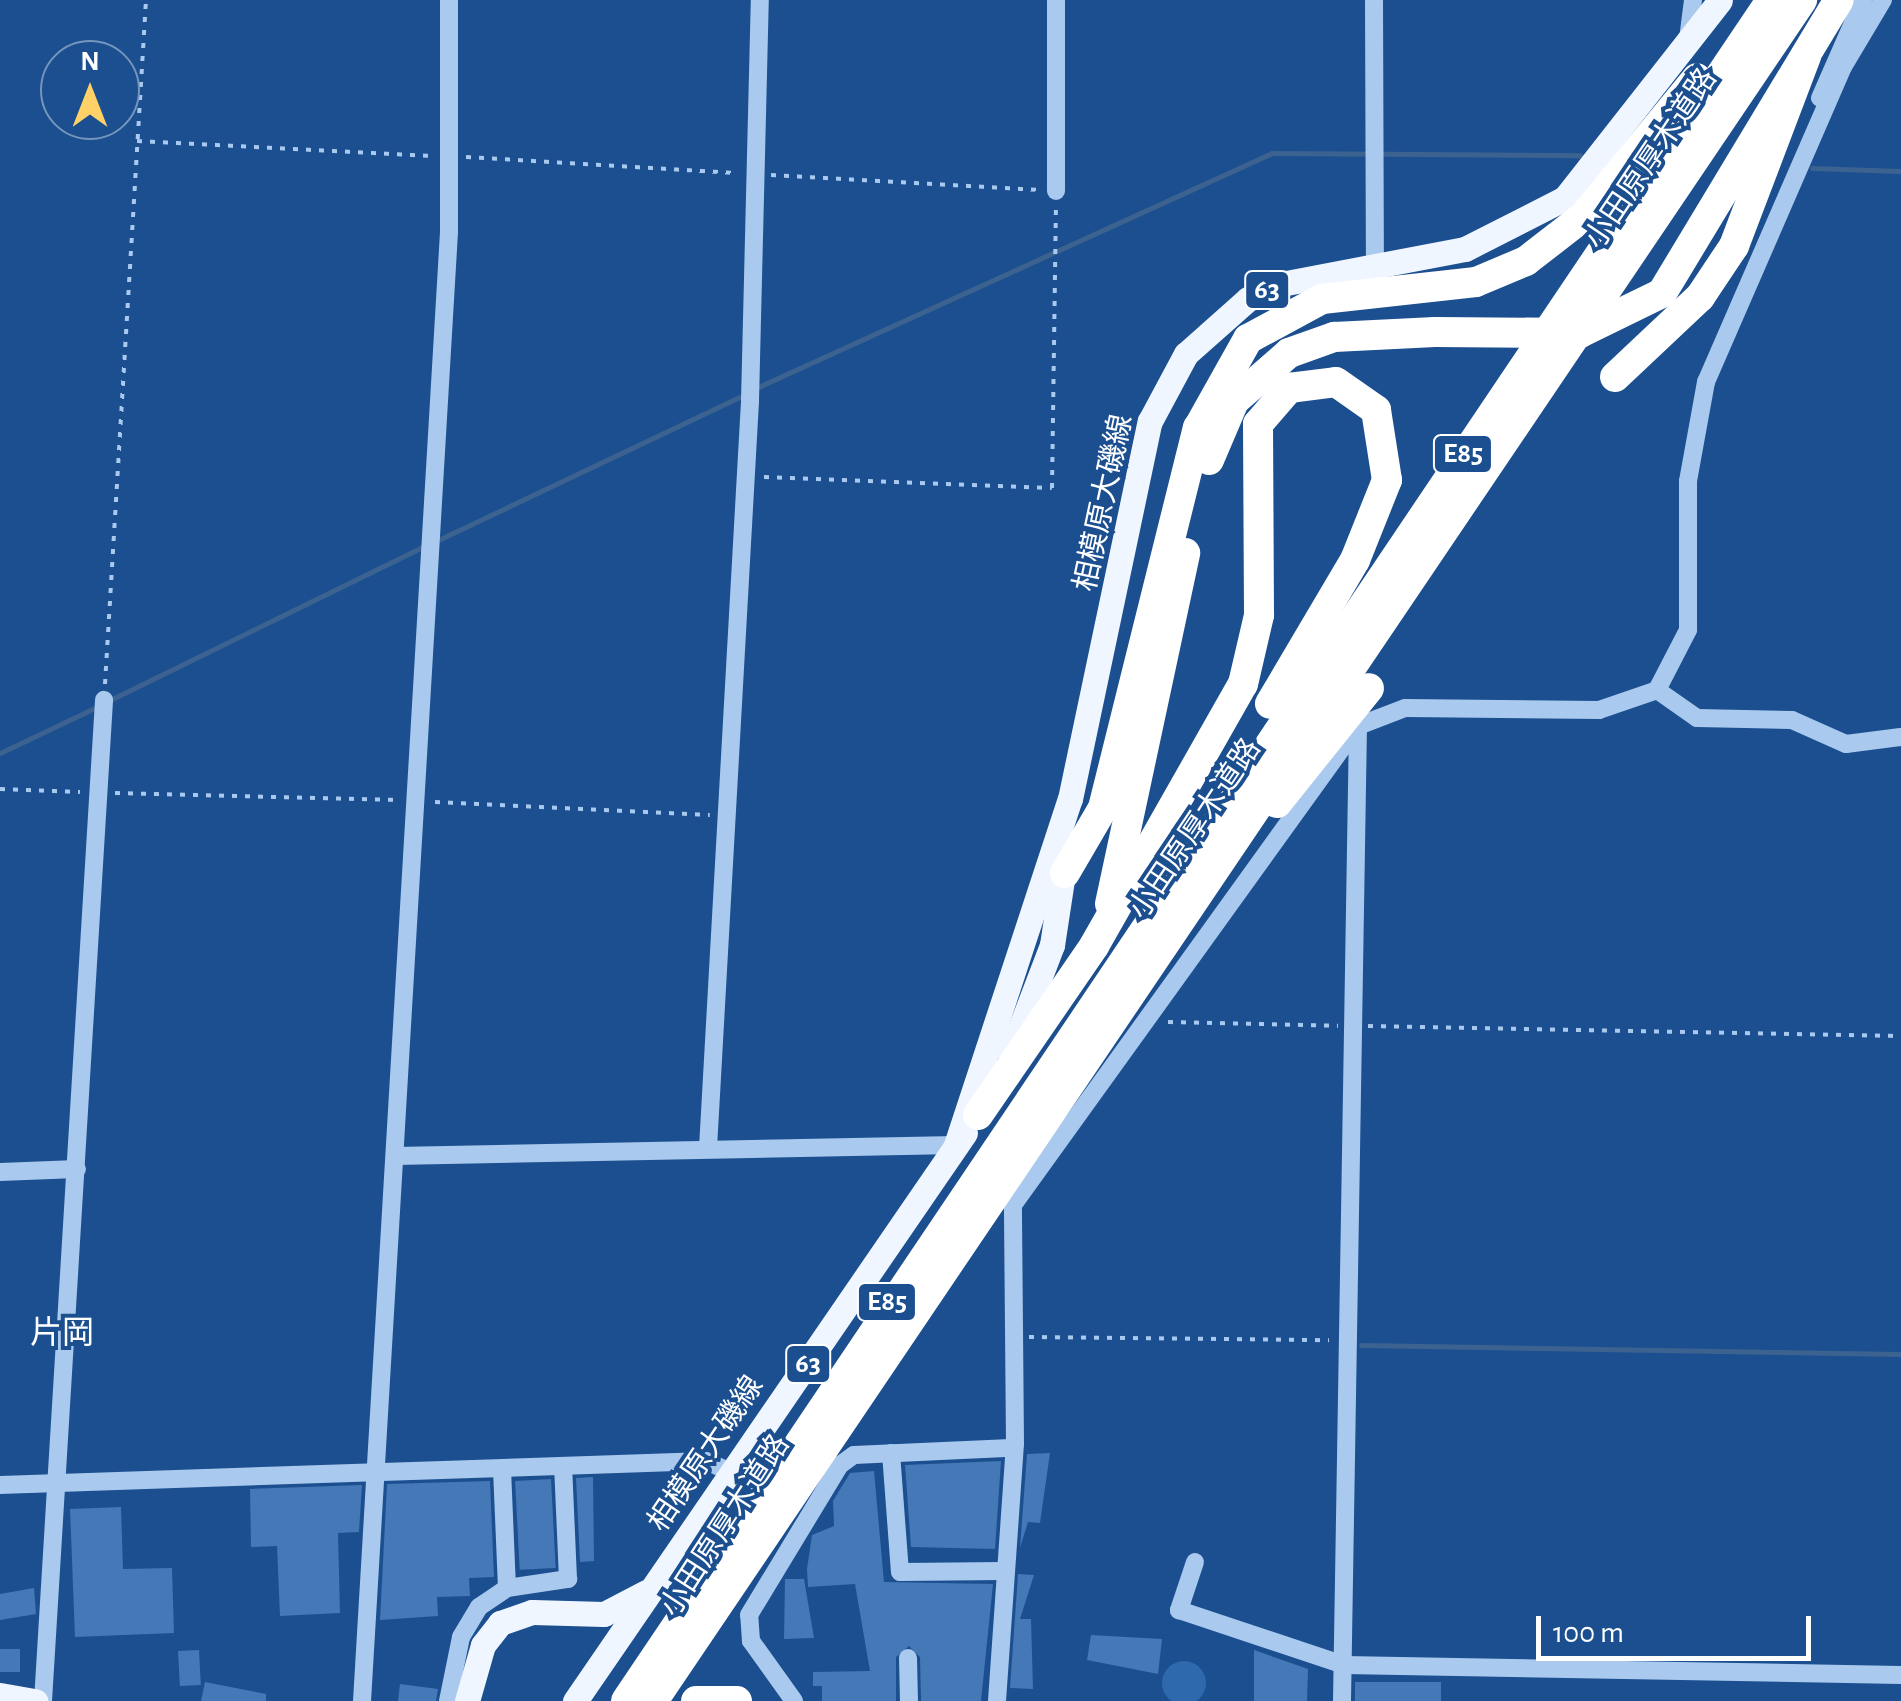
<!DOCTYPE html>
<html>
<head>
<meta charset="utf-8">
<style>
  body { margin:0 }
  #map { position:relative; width:1901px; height:1701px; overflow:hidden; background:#1b4f8f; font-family:"Alegreya Sans","Noto Sans JP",sans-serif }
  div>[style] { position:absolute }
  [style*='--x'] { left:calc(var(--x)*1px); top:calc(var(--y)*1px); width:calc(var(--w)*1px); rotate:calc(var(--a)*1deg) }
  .green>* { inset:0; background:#2e69ad }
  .round { border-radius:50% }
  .stream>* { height:5px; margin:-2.5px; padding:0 2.5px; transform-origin:2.5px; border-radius:2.5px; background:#3c6290 }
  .building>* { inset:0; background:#4478b7; transform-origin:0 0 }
  .path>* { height:4px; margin-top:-2px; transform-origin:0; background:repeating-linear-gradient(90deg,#a9c9ee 0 5px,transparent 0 13px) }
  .minor>* { height:18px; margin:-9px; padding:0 9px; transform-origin:9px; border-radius:9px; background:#a9c9ee }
  .major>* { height:25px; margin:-12.5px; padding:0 12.5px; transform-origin:12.5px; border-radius:12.5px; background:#f0f6ff }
  .highway>* { height:30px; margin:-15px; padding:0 15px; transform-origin:15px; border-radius:15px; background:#fff }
  .highway-bridge>* { height:30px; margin:-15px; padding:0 15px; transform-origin:15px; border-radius:15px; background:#fff }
  span { translate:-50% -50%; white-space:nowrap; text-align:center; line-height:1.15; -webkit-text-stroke:8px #1b4f8f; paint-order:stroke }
  .shield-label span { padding:2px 8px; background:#1b4f8f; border:2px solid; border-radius:8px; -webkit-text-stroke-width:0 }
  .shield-label { font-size:28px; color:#fff; font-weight:700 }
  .street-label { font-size:30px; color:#fff }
  .neighbourhood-label { font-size:32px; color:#fff }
  .north { position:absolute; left:40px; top:40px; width:100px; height:100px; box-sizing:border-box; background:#1b4f8f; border:2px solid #7695bc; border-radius:50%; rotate:0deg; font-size:28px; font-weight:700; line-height:40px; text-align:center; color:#fff }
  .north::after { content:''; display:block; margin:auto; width:35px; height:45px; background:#ffd166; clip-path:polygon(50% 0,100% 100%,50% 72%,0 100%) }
  .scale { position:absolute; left:1536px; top:1616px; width:275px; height:45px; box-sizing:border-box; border:5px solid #fff; border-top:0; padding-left:12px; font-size:30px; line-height:35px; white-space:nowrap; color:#fff; -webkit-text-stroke:8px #1b4f8f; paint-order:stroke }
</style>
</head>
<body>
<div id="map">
  <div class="green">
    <div class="round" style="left:1162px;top:1661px;width:44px;height:44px"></div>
  </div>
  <div class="stream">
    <div style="--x:1812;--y:168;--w:89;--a:1.9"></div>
    <div style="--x:754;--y:389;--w:569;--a:-24.49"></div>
    <div style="--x:1272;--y:153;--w:308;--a:0.4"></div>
    <div style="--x:434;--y:542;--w:344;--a:-25.4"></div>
    <div style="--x:106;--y:702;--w:354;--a:-26.1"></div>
    <div style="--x:0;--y:753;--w:107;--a:-25.4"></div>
    <div style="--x:1361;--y:1345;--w:540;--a:0.95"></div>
  </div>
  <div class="building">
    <div style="clip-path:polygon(1050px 1453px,1040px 1523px,1028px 1522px,1020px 1548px,1027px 1454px)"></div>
    <div style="clip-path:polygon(1001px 1461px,995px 1549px,911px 1547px,905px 1465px)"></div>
    <div style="clip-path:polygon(874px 1471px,884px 1582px,993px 1584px,981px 1701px,921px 1701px,920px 1657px,909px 1646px,896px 1657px,896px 1701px,822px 1701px,822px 1686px,813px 1686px,813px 1672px,870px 1671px,855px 1584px,808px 1587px,807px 1569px,812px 1535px,834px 1526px,833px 1501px,850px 1473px)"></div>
    <div style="clip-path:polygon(593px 1477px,594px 1561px,580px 1562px,576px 1478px)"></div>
    <div style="left:551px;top:1479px;width:89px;height:36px;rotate:87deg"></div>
    <div style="clip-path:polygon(490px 1481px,494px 1577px,469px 1578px,470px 1596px,437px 1597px,438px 1616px,380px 1620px,387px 1484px)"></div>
    <div style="clip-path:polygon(362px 1485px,359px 1532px,338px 1533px,340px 1613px,280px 1616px,277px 1546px,251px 1547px,250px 1489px)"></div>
    <div style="clip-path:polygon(121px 1507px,123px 1569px,172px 1568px,174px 1633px,75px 1637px,70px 1509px)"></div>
    <div style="clip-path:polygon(1018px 1574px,1034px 1575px,1020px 1619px,1031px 1619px,1033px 1689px,1010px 1688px)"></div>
    <div style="clip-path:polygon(785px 1579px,804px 1579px,814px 1638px,784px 1639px)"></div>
    <div style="clip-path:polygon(34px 1588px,36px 1614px,0 1620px,0 1594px)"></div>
    <div style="clip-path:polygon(1091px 1635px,1162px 1639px,1158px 1674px,1087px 1660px)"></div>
    <div style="left:0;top:1649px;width:20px;height:23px"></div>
    <div style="left:199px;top:1650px;width:35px;height:21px;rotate:87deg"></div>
    <div style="clip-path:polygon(1254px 1650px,1308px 1669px,1307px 1701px,1254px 1701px)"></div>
    <div style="clip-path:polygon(205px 1682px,266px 1694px,266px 1701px,201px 1701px)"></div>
    <div style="left:1441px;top:1682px;width:19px;height:86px;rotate:90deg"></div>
    <div style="clip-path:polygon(400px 1684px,438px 1689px,436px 1701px,398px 1701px)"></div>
  </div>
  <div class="path">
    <div style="--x:137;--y:141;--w:295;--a:2.9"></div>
    <div style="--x:466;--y:157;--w:270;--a:3.4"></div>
    <div style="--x:771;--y:175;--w:270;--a:3.2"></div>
    <div style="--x:764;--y:477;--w:288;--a:2.2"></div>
    <div style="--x:1052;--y:488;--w:283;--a:-89.2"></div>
    <div style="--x:105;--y:684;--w:685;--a:-86.57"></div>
    <div style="--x:0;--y:789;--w:80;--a:2.1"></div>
    <div style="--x:115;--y:793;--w:285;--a:1.4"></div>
    <div style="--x:435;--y:802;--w:275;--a:2.7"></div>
    <div style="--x:1168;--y:1022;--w:170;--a:1.3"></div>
    <div style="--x:1368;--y:1026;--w:533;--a:1.07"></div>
    <div style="--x:1029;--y:1337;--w:300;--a:0.6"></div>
  </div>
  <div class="minor">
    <div style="--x:1056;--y:0;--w:191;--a:90"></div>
    <div style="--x:1374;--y:0;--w:264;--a:89.8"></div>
    <div style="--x:1687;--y:47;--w:47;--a:-82.7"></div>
    <div style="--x:1820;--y:98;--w:107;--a:-66.3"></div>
    <div style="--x:1657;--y:690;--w:49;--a:35"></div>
    <div style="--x:1697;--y:718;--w:95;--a:1.2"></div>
    <div style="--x:1792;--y:720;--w:59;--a:24"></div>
    <div style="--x:1846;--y:744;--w:55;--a:-7.3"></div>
    <div style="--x:708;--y:1148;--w:748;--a:-86.78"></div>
    <div style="--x:750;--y:401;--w:401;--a:-88.6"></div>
    <div style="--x:395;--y:1156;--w:561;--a:-1.12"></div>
    <div style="--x:0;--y:1172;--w:77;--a:-2.2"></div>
    <div style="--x:891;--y:1453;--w:119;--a:85.7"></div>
    <div style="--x:900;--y:1572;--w:102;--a:-0.6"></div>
    <div style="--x:502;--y:1469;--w:119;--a:87.6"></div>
    <div style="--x:0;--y:1485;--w:706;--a:-1.95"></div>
    <div style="--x:706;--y:1461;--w:27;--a:24"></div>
    <div style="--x:1195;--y:1562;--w:51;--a:108.4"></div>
    <div style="--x:1179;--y:1610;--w:174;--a:18.4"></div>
    <div style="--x:1344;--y:1665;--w:557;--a:1.03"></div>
    <div style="--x:908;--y:1658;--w:43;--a:88.7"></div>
    <div style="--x:43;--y:1701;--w:1003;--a:-86.51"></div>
    <div style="--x:362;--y:1701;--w:1472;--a:-86.61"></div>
    <div style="--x:449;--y:232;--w:232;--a:-90"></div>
    <div style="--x:448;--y:1701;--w:65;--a:-78.5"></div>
    <div style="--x:461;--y:1637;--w:35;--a:-59"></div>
    <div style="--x:479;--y:1607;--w:34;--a:-34"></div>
    <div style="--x:507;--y:1588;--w:62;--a:-8.4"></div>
    <div style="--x:568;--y:1579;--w:113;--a:-92.5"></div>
    <div style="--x:794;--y:1701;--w:74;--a:-125.6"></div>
    <div style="--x:751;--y:1641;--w:26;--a:-94"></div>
    <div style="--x:749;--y:1615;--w:175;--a:-58.8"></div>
    <div style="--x:840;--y:1465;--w:17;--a:-36"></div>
    <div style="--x:854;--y:1455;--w:157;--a:-2.6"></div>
    <div style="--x:997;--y:1701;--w:258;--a:-86"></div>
    <div style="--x:1015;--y:1444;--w:239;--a:-90.5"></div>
    <div style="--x:1013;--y:1205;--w:590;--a:-54.24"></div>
    <div style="--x:1358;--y:726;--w:50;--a:-21"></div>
    <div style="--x:1405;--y:708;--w:194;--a:0.6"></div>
    <div style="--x:1599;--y:710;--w:61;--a:-19"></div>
    <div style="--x:1657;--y:690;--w:68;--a:-62.7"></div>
    <div style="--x:1688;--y:630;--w:149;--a:-90"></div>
    <div style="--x:1688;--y:481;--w:101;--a:-79.7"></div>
    <div style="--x:1706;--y:382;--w:344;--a:-66.5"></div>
    <div style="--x:1843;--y:67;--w:78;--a:-59.2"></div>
    <div style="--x:1342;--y:1701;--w:975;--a:-89.06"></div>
  </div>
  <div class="major">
    <div style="--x:1010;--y:1055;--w:118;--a:-69.1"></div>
    <div style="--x:1052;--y:945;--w:92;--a:-81.3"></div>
    <div style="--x:956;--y:1145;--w:364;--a:-71.8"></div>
    <div style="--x:1070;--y:799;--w:386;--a:-78.1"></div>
    <div style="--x:1150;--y:421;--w:76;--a:-61.8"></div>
    <div style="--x:1186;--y:354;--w:83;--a:-41.6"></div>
    <div style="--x:1248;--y:299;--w:36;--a:-24"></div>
    <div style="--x:1281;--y:284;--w:187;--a:-10.8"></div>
    <div style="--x:1465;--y:249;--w:112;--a:-27"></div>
    <div style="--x:1565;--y:198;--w:251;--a:-51.9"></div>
    <div style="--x:0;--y:1695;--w:36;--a:10"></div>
    <div style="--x:467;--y:1701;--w:58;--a:-74.1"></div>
    <div style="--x:483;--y:1645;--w:28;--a:-52"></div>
    <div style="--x:500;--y:1623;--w:34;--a:-19"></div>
    <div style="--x:532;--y:1612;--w:72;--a:1.6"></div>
    <div style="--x:604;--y:1614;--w:47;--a:-27.6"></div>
    <div style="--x:575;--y:1701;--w:689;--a:-55.53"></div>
  </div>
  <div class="highway">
    <div style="--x:1662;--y:293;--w:342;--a:-58.9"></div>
    <div style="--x:1615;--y:377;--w:117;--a:-43.3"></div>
    <div style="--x:1700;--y:297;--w:61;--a:-56.3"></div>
    <div style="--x:1734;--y:246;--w:203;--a:-69.2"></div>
    <div style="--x:1209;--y:460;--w:64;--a:-67"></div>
    <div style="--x:1234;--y:401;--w:73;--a:-41.1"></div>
    <div style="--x:1289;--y:353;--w:48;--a:-19.6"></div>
    <div style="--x:1334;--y:337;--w:101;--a:-2.8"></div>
    <div style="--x:1277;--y:803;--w:147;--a:-51.3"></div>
    <div style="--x:1065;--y:873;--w:75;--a:-59.7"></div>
    <div style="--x:1103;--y:808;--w:392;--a:-76"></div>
    <div style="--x:1198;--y:428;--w:102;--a:-60.7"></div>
    <div style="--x:1248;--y:339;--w:84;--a:-28.4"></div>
    <div style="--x:1322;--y:299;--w:155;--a:-6.3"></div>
    <div style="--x:1476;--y:282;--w:54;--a:-22.8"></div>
    <div style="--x:1526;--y:261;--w:73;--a:-37.8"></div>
    <div style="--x:1584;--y:216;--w:178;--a:-50.7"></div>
    <div style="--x:1110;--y:904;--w:359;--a:-77.9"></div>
    <div style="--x:978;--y:1115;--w:205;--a:-55.5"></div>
    <div style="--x:1094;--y:946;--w:301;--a:-60.4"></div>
    <div style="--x:1243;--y:684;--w:71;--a:-76.9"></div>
    <div style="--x:1259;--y:615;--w:191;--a:-90.3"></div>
    <div style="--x:1258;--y:424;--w:48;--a:-49.3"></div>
    <div style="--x:1289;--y:388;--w:47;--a:-7.3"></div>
    <div style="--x:1336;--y:382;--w:49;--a:35"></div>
    <div style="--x:1376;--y:410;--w:71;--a:81.1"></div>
    <div style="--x:1387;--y:480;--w:86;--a:111.8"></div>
    <div style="--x:1355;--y:560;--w:167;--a:120.6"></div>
    <div style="--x:626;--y:1701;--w:2050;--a:-56.05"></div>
    <div style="--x:653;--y:1701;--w:2053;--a:-55.96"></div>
    <div style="--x:696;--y:1701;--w:41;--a:0"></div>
  </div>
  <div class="highway-bridge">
    <div style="--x:1435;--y:332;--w:145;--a:0.4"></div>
    <div style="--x:1580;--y:333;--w:91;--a:-26"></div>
  </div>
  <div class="shield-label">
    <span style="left:1267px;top:290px">63</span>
    <span style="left:1463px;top:454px">E85</span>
    <span style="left:887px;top:1302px">E85</span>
    <span style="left:808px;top:1364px">63</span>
  </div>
  <div class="street-label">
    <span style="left:1651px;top:159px;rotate:-56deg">小田原厚木道路</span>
    <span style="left:1104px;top:503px;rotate:-78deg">相模原大磯線</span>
    <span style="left:1195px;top:829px;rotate:-56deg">小田原厚木道路</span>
    <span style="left:706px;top:1454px;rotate:-56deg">相模原大磯線</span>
    <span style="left:725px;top:1526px;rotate:-57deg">小田原厚木道路</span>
  </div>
  <div class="neighbourhood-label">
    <span style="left:62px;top:1333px">片岡</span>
  </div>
  <div class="north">N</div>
  <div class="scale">100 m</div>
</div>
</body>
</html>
